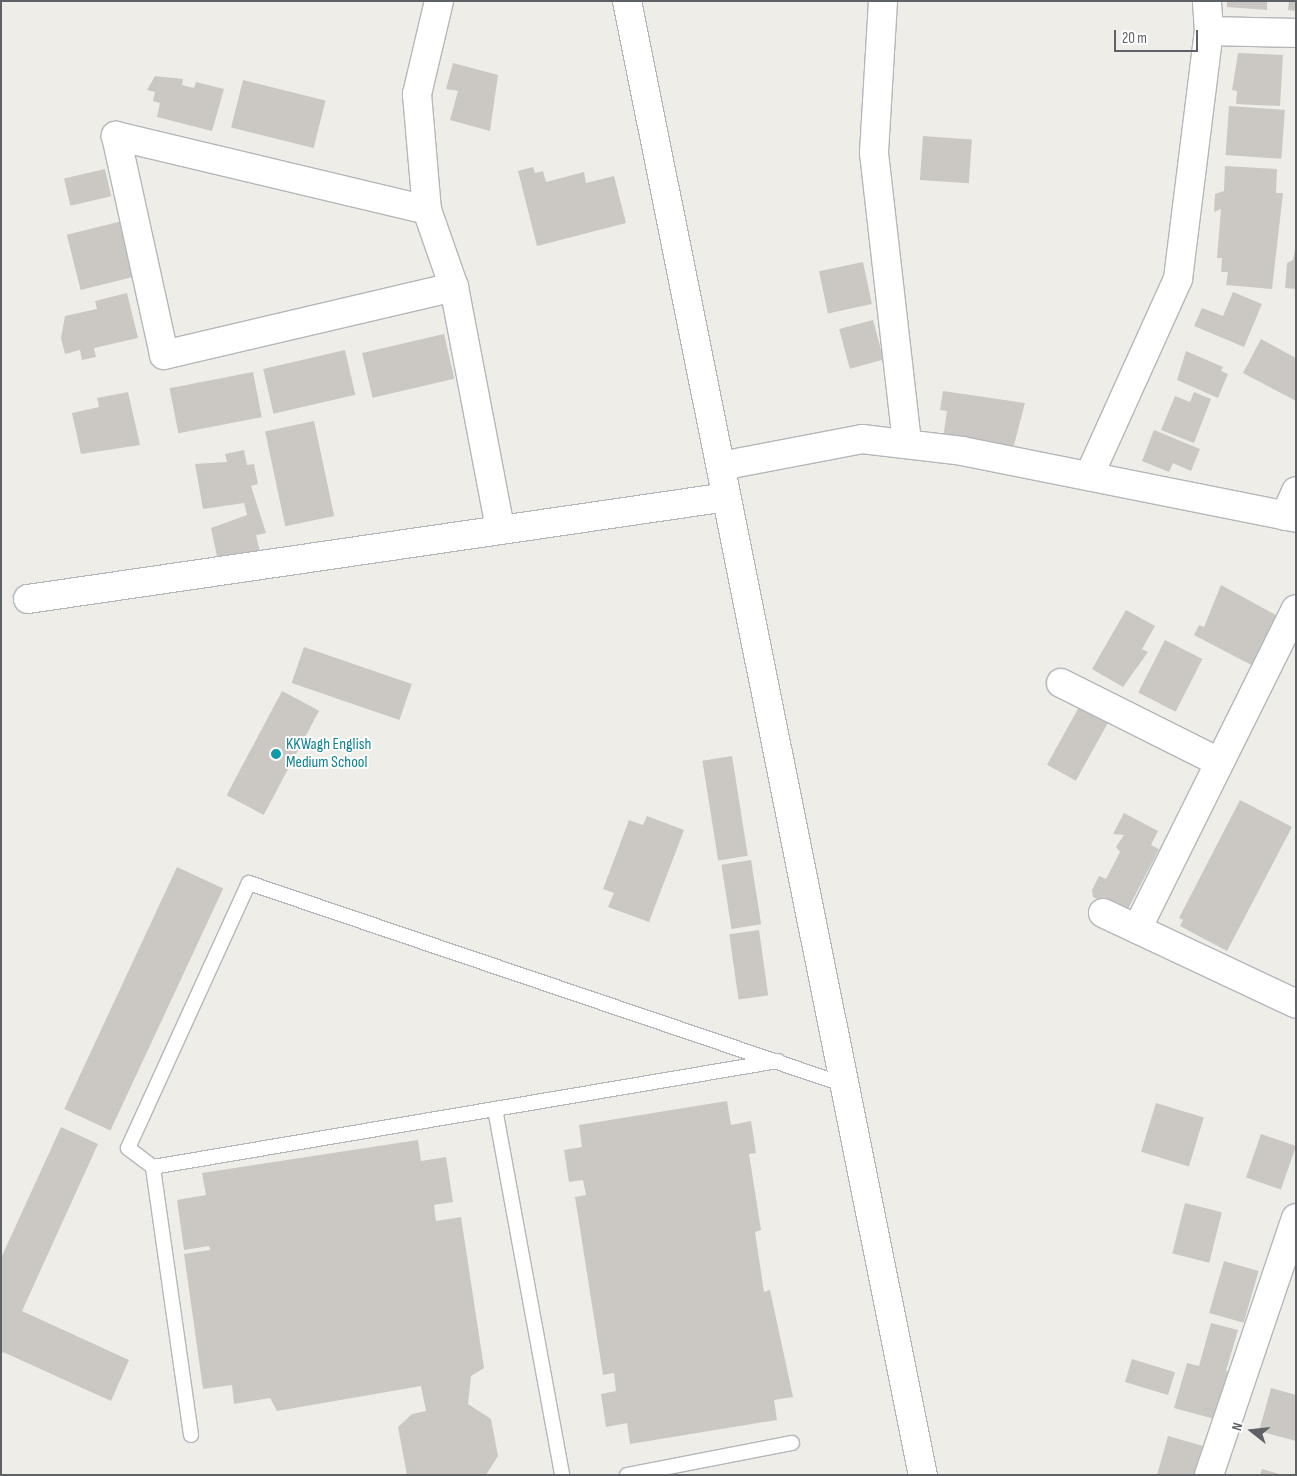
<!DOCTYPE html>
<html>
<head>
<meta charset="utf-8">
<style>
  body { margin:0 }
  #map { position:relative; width:1297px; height:1476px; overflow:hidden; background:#efede7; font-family:"Sofia Sans Condensed",sans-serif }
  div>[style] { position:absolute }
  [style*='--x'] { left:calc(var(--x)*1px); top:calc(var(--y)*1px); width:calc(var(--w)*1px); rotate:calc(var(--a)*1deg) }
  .building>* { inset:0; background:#cbc8c4; transform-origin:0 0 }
  .roads { filter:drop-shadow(1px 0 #b4b7ba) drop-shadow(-1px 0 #b4b7ba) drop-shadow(0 1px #b4b7ba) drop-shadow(0 -1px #b4b7ba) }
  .lane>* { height:14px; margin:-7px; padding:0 7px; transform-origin:7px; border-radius:7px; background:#fff }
  .street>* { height:28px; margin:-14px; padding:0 14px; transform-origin:14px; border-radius:14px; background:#fff }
  .secondary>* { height:28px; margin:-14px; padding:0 14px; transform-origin:14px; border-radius:14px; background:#fff }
  .dots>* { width:14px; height:14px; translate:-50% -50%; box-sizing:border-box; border:2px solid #fff; border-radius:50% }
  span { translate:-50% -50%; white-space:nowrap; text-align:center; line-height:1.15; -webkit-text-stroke:4px #fff; paint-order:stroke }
  .culture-label { font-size:16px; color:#0d838f }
  .left { translate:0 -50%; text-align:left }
  .frame { position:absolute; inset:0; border:2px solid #5e6266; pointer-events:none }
  .north { position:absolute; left:1227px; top:1406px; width:50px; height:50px; -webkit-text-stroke:4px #fff; paint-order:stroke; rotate:286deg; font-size:14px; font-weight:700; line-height:20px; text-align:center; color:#5e6266 }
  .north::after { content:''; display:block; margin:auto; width:18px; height:22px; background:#5e6266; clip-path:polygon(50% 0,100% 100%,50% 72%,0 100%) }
  .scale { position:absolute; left:1114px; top:30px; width:84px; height:22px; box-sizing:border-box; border:2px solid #5e6266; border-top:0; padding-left:6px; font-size:15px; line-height:18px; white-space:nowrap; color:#5e6266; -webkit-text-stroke:4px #fff; paint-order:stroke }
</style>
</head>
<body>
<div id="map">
  <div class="building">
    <div style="clip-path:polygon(1227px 1px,1267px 1px,1267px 10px,1227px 7px)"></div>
    <div style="clip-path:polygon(1289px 1px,1296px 1px,1296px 11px,1288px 10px)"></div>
    <div style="clip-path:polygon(1238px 53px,1283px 55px,1280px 106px,1236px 104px,1237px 91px,1232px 90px)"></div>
    <div style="clip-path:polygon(453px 63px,498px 75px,490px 131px,450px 120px,458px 91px,446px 89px)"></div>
    <div style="clip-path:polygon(155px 76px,183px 79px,182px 85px,194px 88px,196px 82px,224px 89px,212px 131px,157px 117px,160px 103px,153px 101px,155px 92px,147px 90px)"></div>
    <div style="left:243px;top:80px;width:85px;height:49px;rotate:14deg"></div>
    <div style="left:1229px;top:106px;width:56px;height:49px;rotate:4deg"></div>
    <div style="left:923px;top:136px;width:49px;height:44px;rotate:4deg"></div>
    <div style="clip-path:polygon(1225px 166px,1277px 169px,1276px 193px,1283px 193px,1272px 289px,1226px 285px,1228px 272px,1221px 272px,1222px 258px,1217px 258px,1221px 209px,1214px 212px,1215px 194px,1224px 191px)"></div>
    <div style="clip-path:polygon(533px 167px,535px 173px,543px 171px,546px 182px,584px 172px,586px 183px,614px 176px,626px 223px,537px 246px,518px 171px)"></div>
    <div style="left:105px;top:169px;width:28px;height:42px;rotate:77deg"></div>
    <div style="left:126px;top:220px;width:57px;height:61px;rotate:76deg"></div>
    <div style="clip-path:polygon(1296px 245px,1296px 289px,1285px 288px,1287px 263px,1293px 260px)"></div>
    <div style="left:863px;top:262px;width:43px;height:45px;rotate:78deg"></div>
    <div style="clip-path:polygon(1233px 292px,1262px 304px,1244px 347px,1194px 326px,1202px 308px,1223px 316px)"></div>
    <div style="clip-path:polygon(127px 293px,138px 338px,94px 348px,96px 357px,82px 360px,80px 350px,65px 354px,61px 338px,65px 316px,97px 309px,95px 301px)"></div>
    <div style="left:873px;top:320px;width:41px;height:35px;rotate:75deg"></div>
    <div style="left:444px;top:334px;width:46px;height:84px;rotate:77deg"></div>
    <div style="clip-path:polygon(1261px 339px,1296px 358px,1296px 401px,1243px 373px)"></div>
    <div style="left:345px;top:350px;width:46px;height:84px;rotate:77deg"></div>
    <div style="clip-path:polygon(1186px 351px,1223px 367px,1221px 371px,1228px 374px,1218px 398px,1177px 380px)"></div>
    <div style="left:253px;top:372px;width:46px;height:85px;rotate:79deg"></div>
    <div style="clip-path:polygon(943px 391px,1025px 403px,1013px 449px,943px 438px,947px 411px,940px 410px)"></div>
    <div style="clip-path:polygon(128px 392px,140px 445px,81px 454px,72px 413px,99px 407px,97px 398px)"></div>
    <div style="clip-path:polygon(1194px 392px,1211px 399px,1194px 443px,1161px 430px,1175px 396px,1190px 402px)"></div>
    <div style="left:314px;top:421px;width:97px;height:50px;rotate:78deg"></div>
    <div style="clip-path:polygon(1154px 430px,1200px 449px,1191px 471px,1173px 463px,1169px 472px,1142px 461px)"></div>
    <div style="clip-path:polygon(244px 450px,247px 465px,254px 464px,258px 484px,251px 486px,266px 533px,256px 535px,260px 552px,218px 561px,211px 528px,247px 515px,244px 503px,203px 509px,195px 464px,227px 462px,225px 454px)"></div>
    <div style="clip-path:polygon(1221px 585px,1283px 619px,1257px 668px,1194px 635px,1199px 625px,1204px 627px)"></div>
    <div style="clip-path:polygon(1126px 610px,1155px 626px,1142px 649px,1148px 652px,1123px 687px,1092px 669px)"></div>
    <div style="left:1165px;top:640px;width:42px;height:59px;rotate:27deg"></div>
    <div style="left:304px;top:647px;width:114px;height:38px;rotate:19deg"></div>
    <div style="left:282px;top:691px;width:42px;height:118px;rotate:28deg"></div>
    <div style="left:1079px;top:707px;width:33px;height:66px;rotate:29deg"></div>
    <div style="left:732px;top:756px;width:101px;height:30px;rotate:81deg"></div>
    <div style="clip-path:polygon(1240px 800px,1292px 827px,1227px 951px,1180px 926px,1183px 920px,1179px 918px)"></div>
    <div style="clip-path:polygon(1124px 813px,1158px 831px,1151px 845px,1159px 849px,1126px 913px,1093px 897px,1092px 890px,1099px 876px,1106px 879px,1120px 852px,1116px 847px,1124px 835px,1113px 834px)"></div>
    <div style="clip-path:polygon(647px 816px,684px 830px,649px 922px,608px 907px,614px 893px,603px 889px,629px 820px,643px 825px)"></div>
    <div style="left:751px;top:860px;width:65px;height:30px;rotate:81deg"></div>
    <div style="left:177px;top:867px;width:51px;height:267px;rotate:25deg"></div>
    <div style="left:759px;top:930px;width:66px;height:30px;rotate:82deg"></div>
    <div style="clip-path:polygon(727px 1101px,731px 1125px,751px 1121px,756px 1153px,749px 1154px,761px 1230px,755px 1232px,764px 1292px,770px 1290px,793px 1397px,774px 1400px,777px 1420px,630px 1444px,627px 1423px,606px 1427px,601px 1394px,616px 1391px,614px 1373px,603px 1375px,575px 1197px,586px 1195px,583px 1180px,569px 1182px,564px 1150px,582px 1147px,579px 1125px)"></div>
    <div style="left:1156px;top:1103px;width:50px;height:51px;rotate:17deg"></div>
    <div style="clip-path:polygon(61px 1127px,98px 1144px,22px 1311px,129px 1360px,111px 1401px,3px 1352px,1px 1355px,1px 1258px)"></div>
    <div style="left:1261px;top:1134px;width:37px;height:46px;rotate:19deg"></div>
    <div style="clip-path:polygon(418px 1140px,421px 1161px,446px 1157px,453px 1202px,434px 1205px,436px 1221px,461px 1217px,484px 1368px,471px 1376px,468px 1404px,491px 1419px,498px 1456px,486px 1475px,407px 1475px,398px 1427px,412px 1414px,426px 1411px,421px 1386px,277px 1411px,270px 1398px,234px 1404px,232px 1385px,203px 1389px,184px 1254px,210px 1250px,209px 1246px,184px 1250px,177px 1200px,206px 1195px,202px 1173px)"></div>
    <div style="left:1185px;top:1203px;width:38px;height:52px;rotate:14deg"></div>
    <div style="left:1224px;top:1261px;width:36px;height:54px;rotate:16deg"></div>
    <div style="clip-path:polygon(1211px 1323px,1238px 1330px,1226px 1371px,1235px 1373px,1222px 1421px,1174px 1408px,1187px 1363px,1199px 1366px)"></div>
    <div style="left:1132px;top:1359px;width:45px;height:24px;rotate:17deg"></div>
    <div style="clip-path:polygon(1271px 1388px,1296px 1395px,1296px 1441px,1259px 1431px)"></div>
    <div style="clip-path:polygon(1168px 1436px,1210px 1448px,1202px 1475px,1157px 1475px)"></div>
    <div style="clip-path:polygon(1262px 1469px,1279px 1474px,1278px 1475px,1260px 1475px)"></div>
  </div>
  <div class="roads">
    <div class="lane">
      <div style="--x:495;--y:1109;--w:372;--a:79.6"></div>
      <div style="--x:153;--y:1167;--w:634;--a:-9.63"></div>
      <div style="--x:191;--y:1435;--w:271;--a:-98.1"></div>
      <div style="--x:153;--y:1167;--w:31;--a:-143"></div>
      <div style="--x:128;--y:1148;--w:291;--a:-65.5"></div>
      <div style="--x:249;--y:883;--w:629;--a:18.72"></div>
      <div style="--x:627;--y:1475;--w:168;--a:-11"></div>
    </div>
    <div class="street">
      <div style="--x:439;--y:1;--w:96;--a:103.3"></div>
      <div style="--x:417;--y:94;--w:116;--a:85.1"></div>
      <div style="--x:427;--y:210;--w:82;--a:70.7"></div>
      <div style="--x:454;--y:287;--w:246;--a:79.2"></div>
      <div style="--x:883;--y:1;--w:152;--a:93.4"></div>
      <div style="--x:874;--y:153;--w:293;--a:83.5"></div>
      <div style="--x:1209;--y:31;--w:87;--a:1.3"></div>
      <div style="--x:427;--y:210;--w:320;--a:-166.6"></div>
      <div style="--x:116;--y:136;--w:224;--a:77.6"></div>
      <div style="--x:164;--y:355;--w:298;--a:-13.2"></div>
      <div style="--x:721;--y:466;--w:144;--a:-10.8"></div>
      <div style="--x:862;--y:439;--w:101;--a:6.8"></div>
      <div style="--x:962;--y:451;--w:341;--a:11.3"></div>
      <div style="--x:1089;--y:476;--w:216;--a:-65.7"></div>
      <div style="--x:1178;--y:279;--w:250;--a:-82.9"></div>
      <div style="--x:1209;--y:31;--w:30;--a:-94"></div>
      <div style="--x:1285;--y:516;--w:27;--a:-66"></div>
      <div style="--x:28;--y:599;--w:706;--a:-8.3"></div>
      <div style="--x:1061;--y:683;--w:177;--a:26.6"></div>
      <div style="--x:1103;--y:913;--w:213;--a:25.2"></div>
      <div style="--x:1137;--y:929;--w:357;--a:-63.6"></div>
      <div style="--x:1209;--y:1475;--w:271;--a:-71.3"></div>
    </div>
    <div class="secondary">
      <div style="--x:627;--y:1;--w:1503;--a:78.65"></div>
    </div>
  </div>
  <div class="dots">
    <div style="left:276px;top:754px;background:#0f9aa8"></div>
  </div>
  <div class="culture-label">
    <span class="left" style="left:286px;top:754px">KKWagh English<br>Medium School</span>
  </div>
  <div class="frame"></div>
  <div class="north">N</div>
  <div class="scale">20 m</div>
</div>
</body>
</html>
